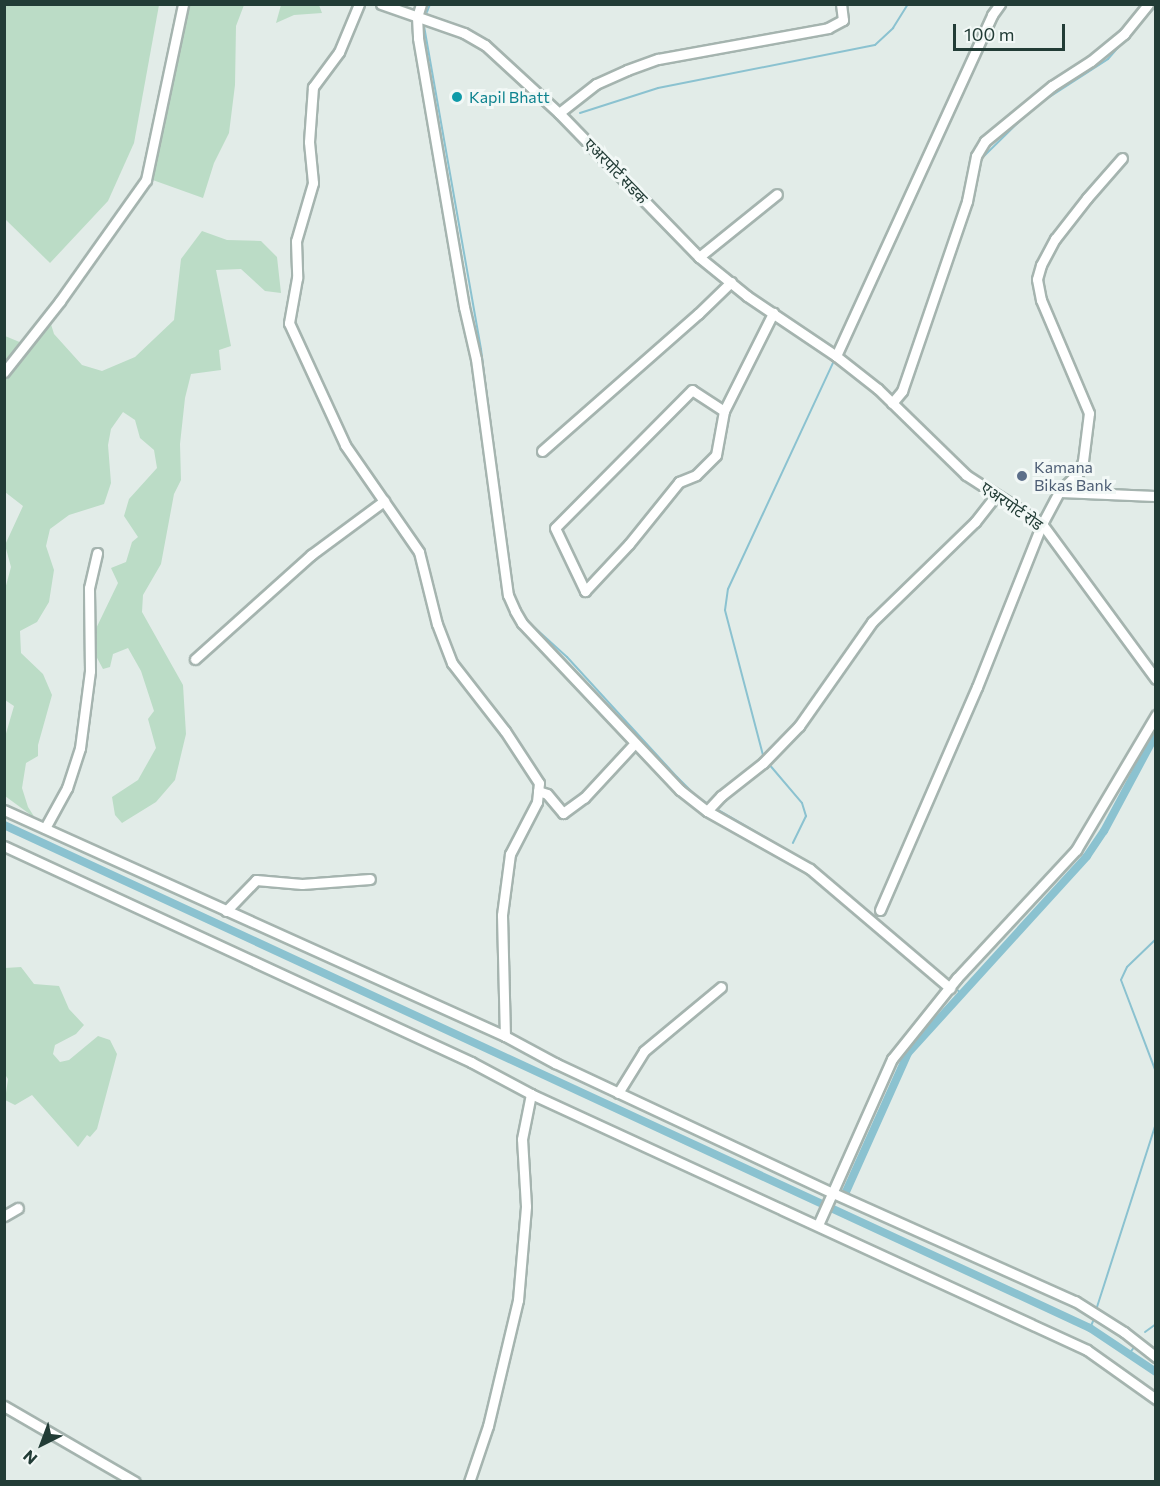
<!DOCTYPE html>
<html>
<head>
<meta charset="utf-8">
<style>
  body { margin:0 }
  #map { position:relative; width:1160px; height:1486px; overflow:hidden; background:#e2ece8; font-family:Commissioner,"Noto Sans Devanagari",sans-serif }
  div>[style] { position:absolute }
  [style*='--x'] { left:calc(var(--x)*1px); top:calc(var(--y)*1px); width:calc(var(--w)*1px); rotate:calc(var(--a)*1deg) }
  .green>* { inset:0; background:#bbdcc6 }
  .stream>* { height:2px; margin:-1px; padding:0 1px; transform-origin:1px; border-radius:1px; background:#8bc2d0 }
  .canal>* { height:8px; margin:-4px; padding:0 4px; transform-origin:4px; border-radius:4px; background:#8bc2d0 }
  .roads { filter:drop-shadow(2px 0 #a5b4af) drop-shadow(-2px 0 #a5b4af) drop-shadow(0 2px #a5b4af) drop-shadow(0 -2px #a5b4af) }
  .street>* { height:9px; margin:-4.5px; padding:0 4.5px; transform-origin:4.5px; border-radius:4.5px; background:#fff }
  .dots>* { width:16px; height:16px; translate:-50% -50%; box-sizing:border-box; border:3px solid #f2f8f6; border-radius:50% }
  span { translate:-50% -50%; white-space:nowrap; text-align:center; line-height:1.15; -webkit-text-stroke:6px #f2f8f6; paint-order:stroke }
  .culture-label { font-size:16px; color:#0d838f }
  .left { translate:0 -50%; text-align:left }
  .street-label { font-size:16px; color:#223c36 }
  .service-label { font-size:16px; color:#4e5e75 }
  .frame { position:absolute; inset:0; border:6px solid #223c36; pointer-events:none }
  .north { position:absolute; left:12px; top:1414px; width:60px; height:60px; -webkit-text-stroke:4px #f2f8f6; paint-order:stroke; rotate:222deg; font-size:16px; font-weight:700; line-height:24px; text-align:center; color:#223c36 }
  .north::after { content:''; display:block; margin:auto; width:21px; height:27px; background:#223c36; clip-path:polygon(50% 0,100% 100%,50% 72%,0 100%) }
  .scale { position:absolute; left:953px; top:24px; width:112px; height:27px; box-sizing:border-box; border:3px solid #223c36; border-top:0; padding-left:8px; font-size:18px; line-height:21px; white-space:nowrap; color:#223c36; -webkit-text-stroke:4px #f2f8f6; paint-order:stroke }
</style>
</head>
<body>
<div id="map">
  <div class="green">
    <div style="clip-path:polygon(4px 5px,159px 5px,134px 143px,108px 201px,50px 263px,5px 219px)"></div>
    <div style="clip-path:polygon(184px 5px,244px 5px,236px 26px,235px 85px,229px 133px,214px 163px,203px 198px,150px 179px,166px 114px)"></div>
    <div style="clip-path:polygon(281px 5px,319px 5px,322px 13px,294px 15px,276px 23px)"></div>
    <div style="clip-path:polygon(202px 231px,227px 240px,261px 241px,277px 257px,281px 293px,265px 291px,241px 269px,216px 270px,231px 346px,219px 350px,221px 370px,191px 374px,185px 398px,180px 444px,181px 480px,174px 494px,161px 564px,143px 595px,142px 612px,183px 685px,186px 734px,175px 780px,156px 802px,122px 823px,115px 815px,112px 797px,138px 780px,156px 748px,148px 719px,154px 711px,141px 671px,128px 648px,113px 654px,110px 667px,103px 669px,89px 643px,118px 583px,111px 568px,126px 562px,132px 542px,138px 537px,124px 516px,129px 499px,157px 468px,154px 450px,140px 438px,135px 420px,123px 412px,111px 429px,108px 445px,111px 483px,104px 504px,69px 515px,50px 529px,46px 546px,54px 570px,49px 602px,37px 622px,20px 631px,21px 653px,43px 674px,52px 695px,38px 745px,38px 756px,26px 763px,22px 788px,28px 807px,35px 818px,5px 796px,5px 737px,14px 706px,5px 700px,4px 593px,11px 567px,5px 545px,23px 506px,5px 492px,5px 376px,50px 321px,54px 334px,82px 365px,102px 371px,135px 357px,174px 320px,181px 259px)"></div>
    <div style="clip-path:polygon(5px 336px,22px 343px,5px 365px)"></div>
    <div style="clip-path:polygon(21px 967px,34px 984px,59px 986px,69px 1009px,84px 1025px,76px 1034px,55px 1045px,53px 1054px,60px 1062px,69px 1060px,98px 1036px,110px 1040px,117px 1054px,97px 1129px,90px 1137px,87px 1135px,78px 1147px,32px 1095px,15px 1105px,5px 1100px,8px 1079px,4px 1073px,5px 968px)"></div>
  </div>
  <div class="stream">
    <div style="--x:427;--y:12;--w:9;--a:-69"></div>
    <div style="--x:424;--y:26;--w:328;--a:80"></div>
    <div style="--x:481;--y:349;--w:169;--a:82.9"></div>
    <div style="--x:1132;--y:31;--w:35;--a:-46"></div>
    <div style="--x:580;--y:113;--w:82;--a:-17.8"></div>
    <div style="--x:658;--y:88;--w:221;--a:-11.2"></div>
    <div style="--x:875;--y:45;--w:25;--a:-43"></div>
    <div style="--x:893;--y:28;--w:28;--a:-58"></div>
    <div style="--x:984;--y:156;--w:70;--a:-44.4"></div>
    <div style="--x:1034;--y:107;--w:88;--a:-33"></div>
    <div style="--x:1108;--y:59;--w:28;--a:-49"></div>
    <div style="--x:511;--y:585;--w:12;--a:76"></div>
    <div style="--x:524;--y:618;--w:58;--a:42.2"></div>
    <div style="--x:567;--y:657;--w:163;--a:47.5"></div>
    <div style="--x:677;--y:777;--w:28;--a:45"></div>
    <div style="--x:697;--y:797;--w:15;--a:32"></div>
    <div style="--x:764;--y:759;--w:154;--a:-104.7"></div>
    <div style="--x:725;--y:610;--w:21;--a:-82"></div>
    <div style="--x:728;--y:589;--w:251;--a:-65.1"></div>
    <div style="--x:768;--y:763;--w:52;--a:49.6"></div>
    <div style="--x:802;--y:803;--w:14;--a:73"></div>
    <div style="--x:806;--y:816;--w:30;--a:116"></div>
    <div style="--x:715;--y:808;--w:117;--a:30.3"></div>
    <div style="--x:816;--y:867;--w:141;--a:40.7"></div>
    <div style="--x:1156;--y:939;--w:40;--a:136"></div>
    <div style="--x:1127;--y:967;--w:14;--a:115"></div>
    <div style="--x:1121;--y:980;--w:98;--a:69.2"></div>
    <div style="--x:954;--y:987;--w:9;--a:41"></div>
    <div style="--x:1097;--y:1307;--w:193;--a:-72.2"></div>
    <div style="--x:1090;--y:1328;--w:12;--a:-66"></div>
    <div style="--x:1145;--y:1332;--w:14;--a:-36"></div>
    <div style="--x:1129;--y:1354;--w:10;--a:-53"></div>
  </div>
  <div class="canal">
    <div style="--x:4;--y:825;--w:1197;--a:24.85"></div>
    <div style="--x:1090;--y:1328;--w:79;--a:33.7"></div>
    <div style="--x:845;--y:1194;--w:154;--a:-65.9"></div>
    <div style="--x:908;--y:1053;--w:266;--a:-47.7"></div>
    <div style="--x:1087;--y:856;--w:30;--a:-56"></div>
    <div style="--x:1104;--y:831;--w:110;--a:-61.8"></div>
  </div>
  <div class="roads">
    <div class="street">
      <div style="--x:359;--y:4;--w:52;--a:112.6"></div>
      <div style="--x:339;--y:52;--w:44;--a:126.6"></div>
      <div style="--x:313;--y:87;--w:55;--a:94.2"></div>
      <div style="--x:309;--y:142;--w:41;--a:84.4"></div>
      <div style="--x:313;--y:183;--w:60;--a:106.3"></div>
      <div style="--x:296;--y:241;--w:37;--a:88"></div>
      <div style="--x:297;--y:278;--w:46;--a:100.1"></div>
      <div style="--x:289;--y:323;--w:134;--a:65.3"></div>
      <div style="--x:345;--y:445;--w:130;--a:55.3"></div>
      <div style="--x:419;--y:552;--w:74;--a:76"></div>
      <div style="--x:437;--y:624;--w:42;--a:69"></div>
      <div style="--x:452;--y:663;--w:86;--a:52.1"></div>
      <div style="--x:505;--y:731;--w:62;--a:56.8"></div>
      <div style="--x:539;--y:783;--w:19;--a:96"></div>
      <div style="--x:537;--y:802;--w:59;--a:117.4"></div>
      <div style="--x:510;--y:854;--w:62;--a:97.5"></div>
      <div style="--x:502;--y:915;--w:121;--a:88.6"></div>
      <div style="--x:381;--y:4;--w:88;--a:19.3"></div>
      <div style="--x:464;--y:33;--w:24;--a:30"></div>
      <div style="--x:485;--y:45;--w:100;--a:42.6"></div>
      <div style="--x:559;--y:113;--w:201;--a:45.8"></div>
      <div style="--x:699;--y:257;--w:62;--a:39.1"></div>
      <div style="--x:747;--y:296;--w:107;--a:34"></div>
      <div style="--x:836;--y:356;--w:53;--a:38.2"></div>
      <div style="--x:878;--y:389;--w:123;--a:44.3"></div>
      <div style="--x:966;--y:475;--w:90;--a:32.8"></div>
      <div style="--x:1042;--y:524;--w:192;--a:53.7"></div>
      <div style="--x:421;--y:4;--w:14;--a:107"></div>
      <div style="--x:417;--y:17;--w:21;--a:87"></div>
      <div style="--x:418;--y:38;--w:273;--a:80.3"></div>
      <div style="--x:464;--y:307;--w:53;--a:77"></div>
      <div style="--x:476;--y:359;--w:238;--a:82.3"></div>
      <div style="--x:508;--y:595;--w:17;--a:66"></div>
      <div style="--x:515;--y:611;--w:14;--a:60"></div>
      <div style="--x:522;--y:623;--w:230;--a:46.6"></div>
      <div style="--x:680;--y:790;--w:34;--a:38"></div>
      <div style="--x:707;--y:811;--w:118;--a:29.4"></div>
      <div style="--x:810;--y:869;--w:184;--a:40.4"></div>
      <div style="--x:559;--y:113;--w:47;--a:-38.1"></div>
      <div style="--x:596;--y:84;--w:34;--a:-24"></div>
      <div style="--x:627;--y:70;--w:33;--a:-20"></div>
      <div style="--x:658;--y:59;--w:173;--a:-10.3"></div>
      <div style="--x:828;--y:28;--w:17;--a:-28"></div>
      <div style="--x:843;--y:20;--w:16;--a:-97"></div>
      <div style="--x:699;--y:257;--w:100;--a:-38.9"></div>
      <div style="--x:836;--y:356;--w:375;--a:-65.4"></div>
      <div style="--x:992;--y:15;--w:14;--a:-54"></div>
      <div style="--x:4;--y:372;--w:90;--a:-51.7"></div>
      <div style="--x:60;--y:301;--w:148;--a:-54.6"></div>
      <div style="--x:146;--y:180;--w:180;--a:-78.1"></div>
      <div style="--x:892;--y:403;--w:16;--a:-50"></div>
      <div style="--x:902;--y:391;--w:201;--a:-71.1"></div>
      <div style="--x:967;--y:201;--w:46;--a:-78.7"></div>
      <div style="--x:976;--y:156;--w:17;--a:-59"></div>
      <div style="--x:985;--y:141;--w:87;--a:-39.4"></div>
      <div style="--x:1052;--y:86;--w:46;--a:-32.7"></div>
      <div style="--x:1091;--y:61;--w:43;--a:-39.3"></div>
      <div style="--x:1124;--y:34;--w:38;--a:-51"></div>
      <div style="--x:724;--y:411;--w:38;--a:-147"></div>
      <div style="--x:692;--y:390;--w:194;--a:134.8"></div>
      <div style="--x:555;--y:528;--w:70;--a:64.5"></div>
      <div style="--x:585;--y:591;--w:64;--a:-46.9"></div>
      <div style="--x:629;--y:544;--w:80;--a:-51.1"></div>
      <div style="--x:679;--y:482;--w:18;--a:-22"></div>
      <div style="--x:696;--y:475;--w:28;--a:-45"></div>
      <div style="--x:716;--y:455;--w:45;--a:-79.7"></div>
      <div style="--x:724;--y:411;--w:110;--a:-63.4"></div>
      <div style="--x:542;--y:451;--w:208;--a:-41.3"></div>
      <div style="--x:698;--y:314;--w:46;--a:-44.1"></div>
      <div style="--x:1059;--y:492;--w:27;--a:-45"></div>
      <div style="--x:1078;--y:473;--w:13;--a:-67"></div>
      <div style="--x:1083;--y:461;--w:48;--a:-82.9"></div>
      <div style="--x:1089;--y:413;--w:123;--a:-113"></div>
      <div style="--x:1041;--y:300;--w:21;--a:-101"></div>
      <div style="--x:1037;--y:279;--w:15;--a:-74"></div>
      <div style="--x:1041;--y:265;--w:30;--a:-62"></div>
      <div style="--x:1055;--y:239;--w:52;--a:-52"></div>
      <div style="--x:1087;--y:198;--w:53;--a:-48.8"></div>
      <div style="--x:195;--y:659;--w:156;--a:-41.9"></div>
      <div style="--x:311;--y:555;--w:91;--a:-36.5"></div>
      <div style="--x:538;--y:791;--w:9;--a:18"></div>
      <div style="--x:547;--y:794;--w:25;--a:50"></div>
      <div style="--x:563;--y:813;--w:26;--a:-36"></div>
      <div style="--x:584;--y:798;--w:75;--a:-47.2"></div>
      <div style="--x:4;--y:810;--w:550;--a:24.28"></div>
      <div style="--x:505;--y:1036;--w:57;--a:28.4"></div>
      <div style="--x:555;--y:1063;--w:307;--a:25.1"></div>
      <div style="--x:833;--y:1193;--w:265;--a:24.1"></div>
      <div style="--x:1075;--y:1301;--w:58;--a:32.3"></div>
      <div style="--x:1124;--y:1332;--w:41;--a:38"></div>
      <div style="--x:707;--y:811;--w:21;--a:-47"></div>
      <div style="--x:721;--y:796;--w:53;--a:-38.2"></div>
      <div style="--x:763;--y:763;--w:52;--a:-45.8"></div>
      <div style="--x:799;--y:726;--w:127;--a:-54.9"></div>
      <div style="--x:872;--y:622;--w:144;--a:-44.2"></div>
      <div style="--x:975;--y:522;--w:34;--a:-52"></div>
      <div style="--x:45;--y:828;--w:46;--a:-61.2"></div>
      <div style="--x:67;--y:788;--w:42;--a:-72"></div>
      <div style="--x:80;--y:748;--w:78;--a:-82.6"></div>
      <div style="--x:90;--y:671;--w:83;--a:-90.7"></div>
      <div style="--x:89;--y:588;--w:36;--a:-77"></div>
      <div style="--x:4;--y:846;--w:515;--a:24.82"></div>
      <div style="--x:471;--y:1062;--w:68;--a:28.1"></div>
      <div style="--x:531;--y:1094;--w:612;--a:24.72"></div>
      <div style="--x:1087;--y:1350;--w:85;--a:35.4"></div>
      <div style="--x:880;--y:910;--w:243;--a:-66.5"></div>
      <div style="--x:977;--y:687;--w:175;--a:-68.3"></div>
      <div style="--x:1042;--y:524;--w:36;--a:-62"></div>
      <div style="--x:1059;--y:492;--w:97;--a:2.4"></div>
      <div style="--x:226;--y:911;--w:43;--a:-45.9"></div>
      <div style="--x:256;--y:880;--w:46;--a:5"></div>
      <div style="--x:302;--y:884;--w:68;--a:-4.2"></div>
      <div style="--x:618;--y:1093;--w:49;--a:-58.2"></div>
      <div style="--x:644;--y:1051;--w:100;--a:-39.7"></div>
      <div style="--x:4;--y:1216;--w:16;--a:-30"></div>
      <div style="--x:818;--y:1225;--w:182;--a:-66"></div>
      <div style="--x:892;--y:1059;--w:104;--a:-51.3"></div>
      <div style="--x:957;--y:978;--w:175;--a:-47.1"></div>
      <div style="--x:1076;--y:850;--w:157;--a:-59.3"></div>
      <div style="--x:4;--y:1406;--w:151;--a:30.1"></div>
      <div style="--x:469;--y:1482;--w:59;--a:-71.3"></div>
      <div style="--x:488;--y:1426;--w:130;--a:-76.6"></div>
      <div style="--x:518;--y:1300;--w:94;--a:-85.1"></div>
      <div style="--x:526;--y:1206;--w:67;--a:-93.4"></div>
      <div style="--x:522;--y:1139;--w:46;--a:-78.7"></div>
    </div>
  </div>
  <div class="dots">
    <div style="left:457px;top:97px;background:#0f9aa8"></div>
    <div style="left:1022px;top:476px;background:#5c6f8a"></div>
  </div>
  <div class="culture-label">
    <span class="left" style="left:469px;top:97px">Kapil Bhatt</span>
  </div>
  <div class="street-label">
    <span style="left:616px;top:171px;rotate:46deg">एअरपोर्ट सडक</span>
    <span style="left:1012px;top:506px;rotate:35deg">एअरपोर्ट रोड</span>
  </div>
  <div class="service-label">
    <span class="left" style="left:1034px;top:476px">Kamana<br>Bikas Bank</span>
  </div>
  <div class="frame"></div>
  <div class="north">N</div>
  <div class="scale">100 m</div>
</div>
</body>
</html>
